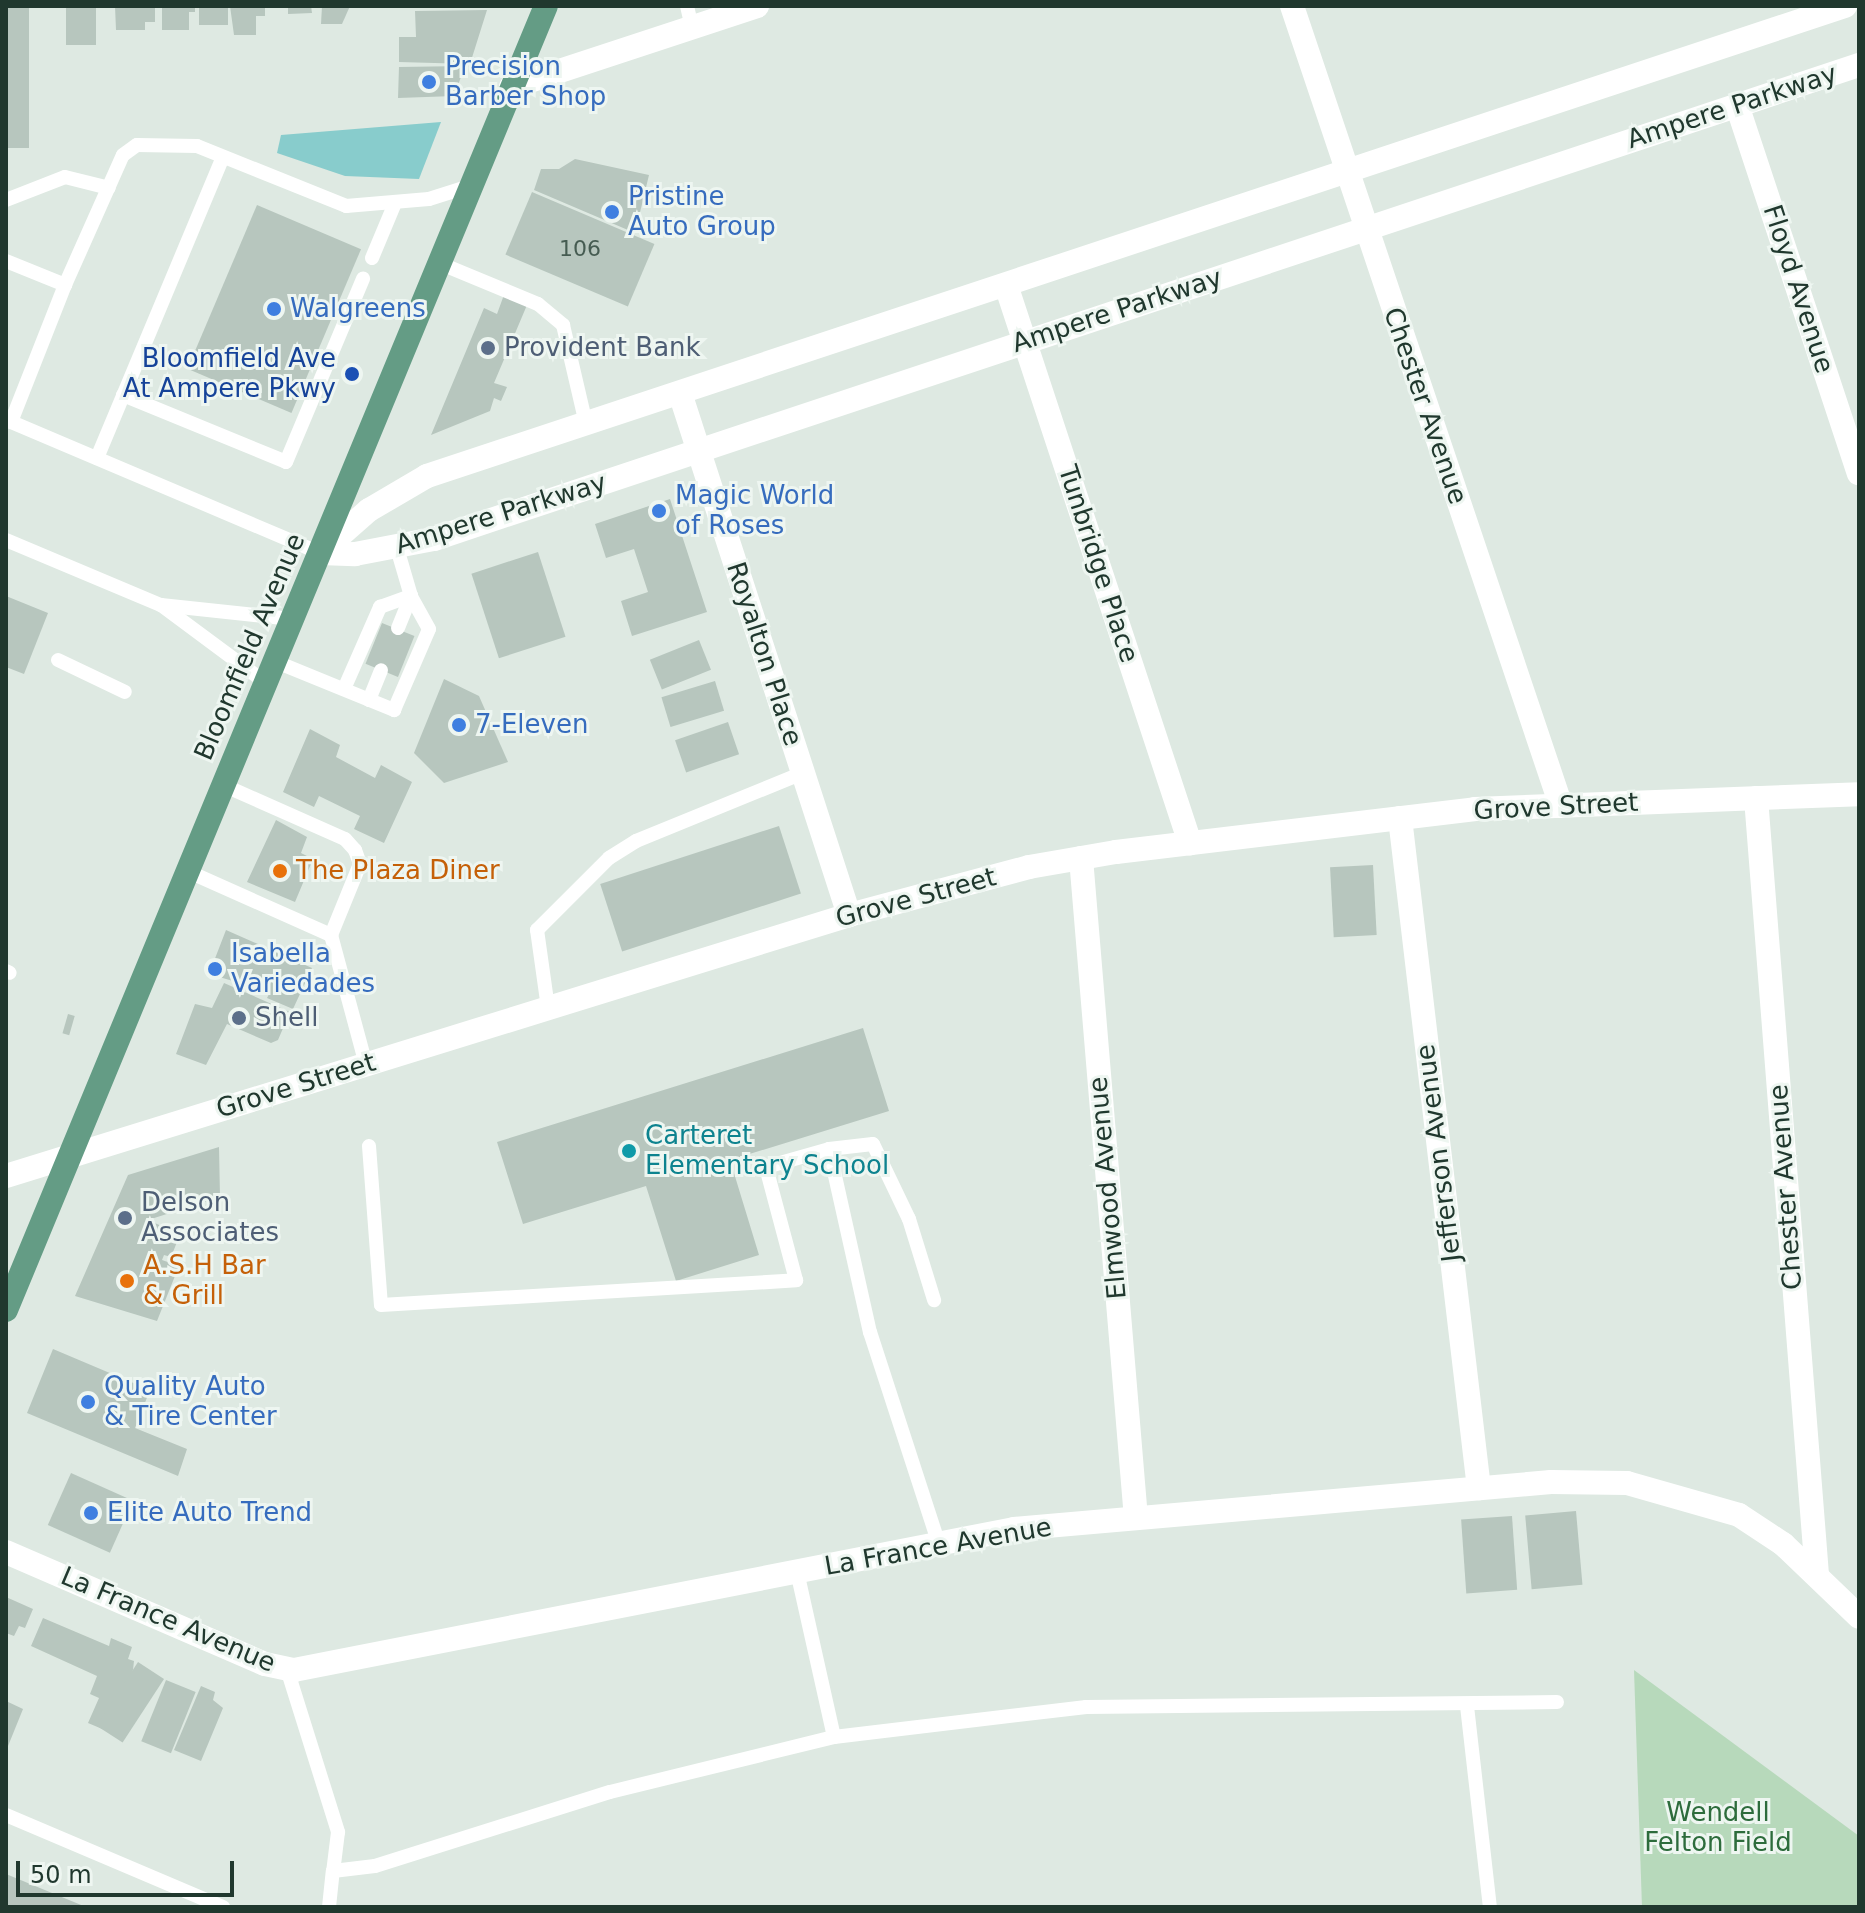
<!DOCTYPE html>
<html>
<head>
<meta charset="utf-8">
<style>
	body { margin:0 }
	#map { position:relative; width:1865px; height:1913px; overflow:hidden; background:#dee9e2; font-family:"DejaVu Sans",sans-serif }
	div>[style] { position:absolute }
	[style*='--x'] { left:calc(var(--x)*1px); top:calc(var(--y)*1px); width:calc(var(--w)*1px); rotate:calc(var(--a)*1deg) }
	.green>* { inset:0; background:#b7d9bb }
	.water>* { inset:0; background:#8cc }
	.building>* { inset:0; background:#b7c6be; transform-origin:0 0 }
	.service>* { height:14px; margin:-7px; padding:0 7px; transform-origin:7px; border-radius:7px; background:#fff }
	.minor>* { height:24px; margin:-12px; padding:0 12px; transform-origin:12px; border-radius:12px; background:#fff }
	.tertiary>* { height:24px; margin:-12px; padding:0 12px; transform-origin:12px; border-radius:12px; background:#fff }
	.secondary>* { height:24px; margin:-12px; padding:0 12px; transform-origin:12px; border-radius:12px; background:#fff }
	.primary>* { height:24px; margin:-12px; padding:0 12px; transform-origin:12px; border-radius:12px; background:#649c85 }
	.dots>* { width:22px; height:22px; translate:-50% -50%; box-sizing:border-box; border:4px solid #eef6f1; border-radius:50% }
	span { translate:-50% -50%; white-space:nowrap; text-align:center; line-height:1.15; -webkit-text-stroke:6px #eef6f1; paint-order:stroke }
	.number-label { font-size:22px; color:#465c52 }
	.number-label span { -webkit-text-stroke-width:0 }
	.shop-label { font-size:26px; color:#366cbe }
	.left { translate:0 -50%; text-align:left }
	.street-label { font-size:26px; color:#20382e }
	.service-label { font-size:26px; color:#4e5e75 }
	.transit-label { font-size:26px; color:#164399 }
	.right { translate:-100% -50%; text-align:right }
	.food-label { font-size:26px; color:#c56008 }
	.culture-label { font-size:26px; color:#0d838f }
	.park-label { font-size:26px; color:#2d6c3c }
	.frame { position:absolute; inset:0; border:8px solid #20382e; pointer-events:none }
	.scale { position:absolute; left:16px; top:1861px; width:218px; height:36px; box-sizing:border-box; border:4px solid #20382e; border-top:0; padding-left:10px; font-size:24px; line-height:28px; white-space:nowrap; color:#20382e; -webkit-text-stroke:6px #eef6f1; paint-order:stroke }
</style>
</head>
<body>
<div id="map">
	<div class="green">
		<i style="clip-path:polygon(1634px 1670px,1859px 1836px,1859px 1907px,1642px 1907px)"></i>
	</div>
	<div class="water">
		<i style="clip-path:polygon(441px 122px,419px 179px,345px 176px,277px 153px,281px 135px)"></i>
	</div>
	<div class="building">
		<i style="left:6px;top:6px;width:23px;height:142px"></i>
		<i style="left:66px;top:6px;width:30px;height:39px"></i>
		<i style="clip-path:polygon(115px 6px,155px 6px,155px 22px,145px 22px,145px 30px,116px 30px)"></i>
		<i style="clip-path:polygon(162px 6px,195px 6px,195px 12px,189px 12px,189px 30px,162px 30px)"></i>
		<i style="left:199px;top:6px;width:29px;height:19px"></i>
		<i style="clip-path:polygon(230px 6px,265px 6px,265px 16px,256px 16px,256px 35px,234px 35px)"></i>
		<i style="clip-path:polygon(288px 6px,311px 6px,312px 13px,288px 14px)"></i>
		<i style="clip-path:polygon(322px 6px,350px 6px,342px 24px,321px 24px)"></i>
		<i style="clip-path:polygon(487px 10px,470px 64px,399px 62px,399px 37px,416px 37px,415px 11px)"></i>
		<i style="clip-path:polygon(465px 66px,454px 96px,398px 98px,399px 67px)"></i>
		<i style="clip-path:polygon(575px 159px,649px 175px,635px 233px,534px 190px,541px 169px,559px 169px)"></i>
		<i style="left:532px;top:192px;width:133px;height:68px;rotate:23deg"></i>
		<i style="left:257px;top:205px;width:113px;height:178px;rotate:23deg"></i>
		<i style="clip-path:polygon(505px 292px,527px 305px,494px 383px,507px 387px,501px 401px,494px 398px,490px 411px,431px 435px,484px 308px,497px 314px)"></i>
		<i style="clip-path:polygon(670px 499px,707px 612px,632px 636px,621px 601px,648px 592px,634px 549px,606px 558px,595px 524px)"></i>
		<i style="left:538px;top:552px;width:89px;height:70px;rotate:72deg"></i>
		<i style="clip-path:polygon(6px 596px,48px 613px,24px 674px,6px 667px)"></i>
		<i style="left:382px;top:623px;width:35px;height:44px;rotate:22deg"></i>
		<i style="left:699px;top:640px;width:32px;height:53px;rotate:68deg"></i>
		<i style="clip-path:polygon(444px 679px,479px 696px,508px 762px,444px 783px,414px 753px)"></i>
		<i style="left:715px;top:681px;width:31px;height:56px;rotate:73deg"></i>
		<i style="left:728px;top:722px;width:34px;height:56px;rotate:71deg"></i>
		<i style="clip-path:polygon(310px 729px,340px 745px,336px 757px,375px 778px,381px 765px,412px 782px,384px 843px,354px 829px,360px 816px,319px 796px,314px 807px,283px 792px)"></i>
		<i style="clip-path:polygon(276px 820px,307px 837px,301px 853px,313px 859px,295px 902px,247px 882px)"></i>
		<i style="left:779px;top:826px;width:71px;height:188px;rotate:72deg"></i>
		<i style="left:1373px;top:865px;width:70px;height:43px;rotate:87deg"></i>
		<i style="clip-path:polygon(226px 930px,312px 968px,293px 1009px,267px 998px,270px 992px,209px 974px)"></i>
		<i style="clip-path:polygon(224px 983px,290px 1012px,278px 1040px,271px 1043px,227px 1024px,206px 1065px,176px 1054px,195px 1004px,212px 1008px)"></i>
		<i style="left:68px;top:1014px;width:7px;height:20px;rotate:16deg"></i>
		<i style="clip-path:polygon(863px 1028px,889px 1111px,730px 1160px,759px 1255px,676px 1281px,646px 1186px,523px 1224px,497px 1142px)"></i>
		<i style="clip-path:polygon(219px 1147px,220px 1197px,148px 1220px,175px 1232px,170px 1240px,177px 1242px,171px 1257px,164px 1255px,162px 1260px,179px 1266px,157px 1321px,75px 1296px,128px 1175px)"></i>
		<i style="clip-path:polygon(53px 1349px,150px 1390px,135px 1428px,187px 1449px,178px 1476px,27px 1413px)"></i>
		<i style="left:71px;top:1473px;width:68px;height:57px;rotate:24deg"></i>
		<i style="left:1576px;top:1511px;width:74px;height:51px;rotate:85deg"></i>
		<i style="left:1512px;top:1516px;width:74px;height:51px;rotate:86deg"></i>
		<i style="clip-path:polygon(6px 1597px,33px 1609px,25px 1628px,19px 1626px,14px 1636px,6px 1633px)"></i>
		<i style="clip-path:polygon(43px 1618px,109px 1646px,111px 1638px,132px 1647px,128px 1659px,134px 1661px,133px 1670px,107px 1731px,88px 1723px,99px 1698px,90px 1694px,97px 1676px,31px 1646px)"></i>
		<i style="left:138px;top:1662px;width:31px;height:76px;rotate:33deg"></i>
		<i style="left:166px;top:1680px;width:32px;height:66px;rotate:22deg"></i>
		<i style="clip-path:polygon(201px 1686px,215px 1692px,213px 1700px,223px 1708px,201px 1761px,174px 1750px)"></i>
		<i style="clip-path:polygon(6px 1701px,23px 1709px,6px 1751px)"></i>
		<i style="clip-path:polygon(6px 1874px,86px 1907px,6px 1907px)"></i>
	</div>
	<div class="service">
		<i style="--x:687;--y:6;--w:23;--a:77"></i>
		<i style="--x:6;--y:200;--w:63;--a:-21.3"></i>
		<i style="--x:65;--y:177;--w:45;--a:14"></i>
		<i style="--x:372;--y:258;--w:60;--a:-67.3"></i>
		<i style="--x:6;--y:261;--w:64;--a:22.1"></i>
		<i style="--x:439;--y:263;--w:107;--a:22.5"></i>
		<i style="--x:538;--y:304;--w:33;--a:40"></i>
		<i style="--x:563;--y:325;--w:102;--a:76.9"></i>
		<i style="--x:123;--y:395;--w:176;--a:22.3"></i>
		<i style="--x:286;--y:462;--w:199;--a:-67.2"></i>
		<i style="--x:97;--y:458;--w:326;--a:-67.3"></i>
		<i style="--x:6;--y:540;--w:168;--a:22.8"></i>
		<i style="--x:161;--y:605;--w:131;--a:36.6"></i>
		<i style="--x:320;--y:553;--w:336;--a:-157"></i>
		<i style="--x:11;--y:422;--w:147;--a:-68.5"></i>
		<i style="--x:65;--y:285;--w:142;--a:-66"></i>
		<i style="--x:123;--y:155;--w:17;--a:-36"></i>
		<i style="--x:137;--y:145;--w:60;--a:1"></i>
		<i style="--x:197;--y:146;--w:161;--a:21.9"></i>
		<i style="--x:346;--y:206;--w:83;--a:-4.8"></i>
		<i style="--x:429;--y:199;--w:43;--a:-17.6"></i>
		<i style="--x:161;--y:605;--w:132;--a:6.1"></i>
		<i style="--x:398;--y:628;--w:35;--a:-68"></i>
		<i style="--x:58;--y:660;--w:74;--a:25.5"></i>
		<i style="--x:274;--y:661;--w:130;--a:22.2"></i>
		<i style="--x:394;--y:710;--w:88;--a:-66.6"></i>
		<i style="--x:429;--y:629;--w:38;--a:-119"></i>
		<i style="--x:411;--y:596;--w:50;--a:-106.3"></i>
		<i style="--x:344;--y:689;--w:90;--a:-66.3"></i>
		<i style="--x:380;--y:607;--w:33;--a:-20"></i>
		<i style="--x:369;--y:700;--w:32;--a:-68"></i>
		<i style="--x:223;--y:785;--w:133;--a:23.9"></i>
		<i style="--x:345;--y:839;--w:15;--a:48"></i>
		<i style="--x:355;--y:850;--w:15;--a:70"></i>
		<i style="--x:360;--y:864;--w:77;--a:112.2"></i>
		<i style="--x:187;--y:871;--w:158;--a:24"></i>
		<i style="--x:331;--y:935;--w:135;--a:74.9"></i>
		<i style="--x:6;--y:971;--w:4;--a:27"></i>
		<i style="--x:548;--y:1008;--w:79;--a:-98"></i>
		<i style="--x:537;--y:930;--w:102;--a:-45"></i>
		<i style="--x:609;--y:858;--w:32;--a:-32"></i>
		<i style="--x:636;--y:841;--w:180;--a:-22.2"></i>
		<i style="--x:369;--y:1146;--w:159;--a:85.7"></i>
		<i style="--x:381;--y:1305;--w:416;--a:-3.4"></i>
		<i style="--x:796;--y:1280;--w:117;--a:-104.9"></i>
		<i style="--x:766;--y:1167;--w:66;--a:-15.9"></i>
		<i style="--x:829;--y:1149;--w:188;--a:77.4"></i>
		<i style="--x:870;--y:1332;--w:220;--a:72"></i>
		<i style="--x:829;--y:1149;--w:44;--a:-6.5"></i>
		<i style="--x:873;--y:1144;--w:83;--a:64.4"></i>
		<i style="--x:909;--y:1219;--w:85;--a:72.8"></i>
		<i style="--x:287;--y:1669;--w:171;--a:72.6"></i>
		<i style="--x:338;--y:1832;--w:39;--a:97"></i>
		<i style="--x:333;--y:1871;--w:42;--a:-6.8"></i>
		<i style="--x:375;--y:1866;--w:246;--a:-17.5"></i>
		<i style="--x:610;--y:1792;--w:231;--a:-13.8"></i>
		<i style="--x:834;--y:1737;--w:169;--a:-102.6"></i>
		<i style="--x:1467;--y:1706;--w:202;--a:83.5"></i>
		<i style="--x:834;--y:1737;--w:254;--a:-6.8"></i>
		<i style="--x:1086;--y:1707;--w:471;--a:-0.6"></i>
		<i style="--x:6;--y:1815;--w:236;--a:23"></i>
		<i style="--x:329;--y:1907;--w:36;--a:-84"></i>
	</div>
	<div class="minor">
		<i style="--x:1292;--y:6;--w:844;--a:71.41"></i>
		<i style="--x:511;--y:87;--w:259;--a:-18.2"></i>
		<i style="--x:1737;--y:105;--w:388;--a:71.7"></i>
		<i style="--x:1006;--y:285;--w:588;--a:71.75"></i>
		<i style="--x:680;--y:393;--w:549;--a:72.06"></i>
		<i style="--x:1756;--y:798;--w:779;--a:85.51"></i>
		<i style="--x:1400;--y:818;--w:675;--a:83.28"></i>
		<i style="--x:1081;--y:858;--w:662;--a:85.24"></i>
		<i style="--x:6;--y:1552;--w:282;--a:23.4"></i>
		<i style="--x:265;--y:1664;--w:30;--a:12"></i>
		<i style="--x:294;--y:1670;--w:734;--a:-11.08"></i>
		<i style="--x:1014;--y:1529;--w:539;--a:-5"></i>
		<i style="--x:1551;--y:1482;--w:76;--a:0.8"></i>
		<i style="--x:1627;--y:1483;--w:116;--a:15.9"></i>
		<i style="--x:1739;--y:1515;--w:53;--a:33.4"></i>
		<i style="--x:1783;--y:1544;--w:105;--a:43.8"></i>
	</div>
	<div class="tertiary">
		<i style="--x:320;--y:553;--w:65;--a:-41.3"></i>
		<i style="--x:369;--y:510;--w:67;--a:-30.4"></i>
		<i style="--x:427;--y:476;--w:1494;--a:-18.34"></i>
		<i style="--x:320;--y:553;--w:35;--a:2"></i>
		<i style="--x:355;--y:554;--w:80;--a:-10.8"></i>
		<i style="--x:434;--y:539;--w:1502;--a:-18.4"></i>
	</div>
	<div class="secondary">
		<i style="--x:6;--y:1176;--w:882;--a:-17.2"></i>
		<i style="--x:849;--y:915;--w:186;--a:-14.9"></i>
		<i style="--x:1029;--y:867;--w:88;--a:-9.8"></i>
		<i style="--x:1116;--y:852;--w:362;--a:-6.8"></i>
		<i style="--x:1475;--y:809;--w:384;--a:-2.2"></i>
	</div>
	<div class="primary">
		<i style="--x:6;--y:1310;--w:1411;--a:-67.51"></i>
	</div>
	<div class="dots">
		<i style="left:429px;top:82px;background:#3f7fe0"></i>
		<i style="left:612px;top:212px;background:#3f7fe0"></i>
		<i style="left:274px;top:309px;background:#3f7fe0"></i>
		<i style="left:488px;top:348px;background:#5c6f8a"></i>
		<i style="left:352px;top:374px;background:#1a4fb4"></i>
		<i style="left:659px;top:511px;background:#3f7fe0"></i>
		<i style="left:459px;top:725px;background:#3f7fe0"></i>
		<i style="left:280px;top:871px;background:#e8710a"></i>
		<i style="left:215px;top:969px;background:#3f7fe0"></i>
		<i style="left:239px;top:1018px;background:#5c6f8a"></i>
		<i style="left:629px;top:1151px;background:#0f9aa8"></i>
		<i style="left:125px;top:1218px;background:#5c6f8a"></i>
		<i style="left:127px;top:1281px;background:#e8710a"></i>
		<i style="left:88px;top:1402px;background:#3f7fe0"></i>
		<i style="left:91px;top:1513px;background:#3f7fe0"></i>
	</div>
	<div class="number-label">
		<span style="left:580px;top:249px">106</span>
	</div>
	<div class="shop-label">
		<span class="left" style="left:445px;top:82px">Precision<br>Barber Shop</span>
		<span class="left" style="left:628px;top:212px">Pristine<br>Auto Group</span>
		<span class="left" style="left:290px;top:309px">Walgreens</span>
		<span class="left" style="left:675px;top:511px">Magic World<br>of Roses</span>
		<span class="left" style="left:475px;top:725px">7-Eleven</span>
		<span class="left" style="left:231px;top:969px">Isabella<br>Variedades</span>
		<span class="left" style="left:104px;top:1402px">Quality Auto<br>&amp; Tire Center</span>
		<span class="left" style="left:107px;top:1513px">Elite Auto Trend</span>
	</div>
	<div class="street-label">
		<span style="left:1732px;top:107px;rotate:-18deg">Ampere Parkway</span>
		<span style="left:1798px;top:289px;rotate:72deg">Floyd Avenue</span>
		<span style="left:1117px;top:311px;rotate:-18deg">Ampere Parkway</span>
		<span style="left:1425px;top:406px;rotate:71deg">Chester Avenue</span>
		<span style="left:501px;top:514px;rotate:-17deg">Ampere Parkway</span>
		<span style="left:1098px;top:564px;rotate:72deg">Tunbridge Place</span>
		<span style="left:250px;top:647px;rotate:-67deg">Bloomfield Avenue</span>
		<span style="left:764px;top:654px;rotate:72deg">Royalton Place</span>
		<span style="left:1556px;top:807px;rotate:-3deg">Grove Street</span>
		<span style="left:916px;top:898px;rotate:-15deg">Grove Street</span>
		<span style="left:296px;top:1086px;rotate:-17deg">Grove Street</span>
		<span style="left:1439px;top:1153px;rotate:-97deg">Jefferson Avenue</span>
		<span style="left:1786px;top:1187px;rotate:-94deg">Chester Avenue</span>
		<span style="left:1108px;top:1188px;rotate:-95deg">Elmwood Avenue</span>
		<span style="left:938px;top:1547px;rotate:-10deg">La France Avenue</span>
		<span style="left:168px;top:1620px;rotate:23deg">La France Avenue</span>
	</div>
	<div class="service-label">
		<span class="left" style="left:504px;top:348px">Provident Bank</span>
		<span class="left" style="left:255px;top:1018px">Shell</span>
		<span class="left" style="left:141px;top:1218px">Delson<br>Associates</span>
	</div>
	<div class="transit-label">
		<span class="right" style="left:336px;top:374px">Bloomfield Ave<br>At Ampere Pkwy</span>
	</div>
	<div class="food-label">
		<span class="left" style="left:296px;top:871px">The Plaza Diner</span>
		<span class="left" style="left:143px;top:1281px">A.S.H Bar<br>&amp; Grill</span>
	</div>
	<div class="culture-label">
		<span class="left" style="left:645px;top:1151px">Carteret<br>Elementary School</span>
	</div>
	<div class="park-label">
		<span style="left:1718px;top:1828px">Wendell<br>Felton Field</span>
	</div>
	<div class="frame"></div>
	<div class="scale">50 m</div>
</div>
</body>
</html>
